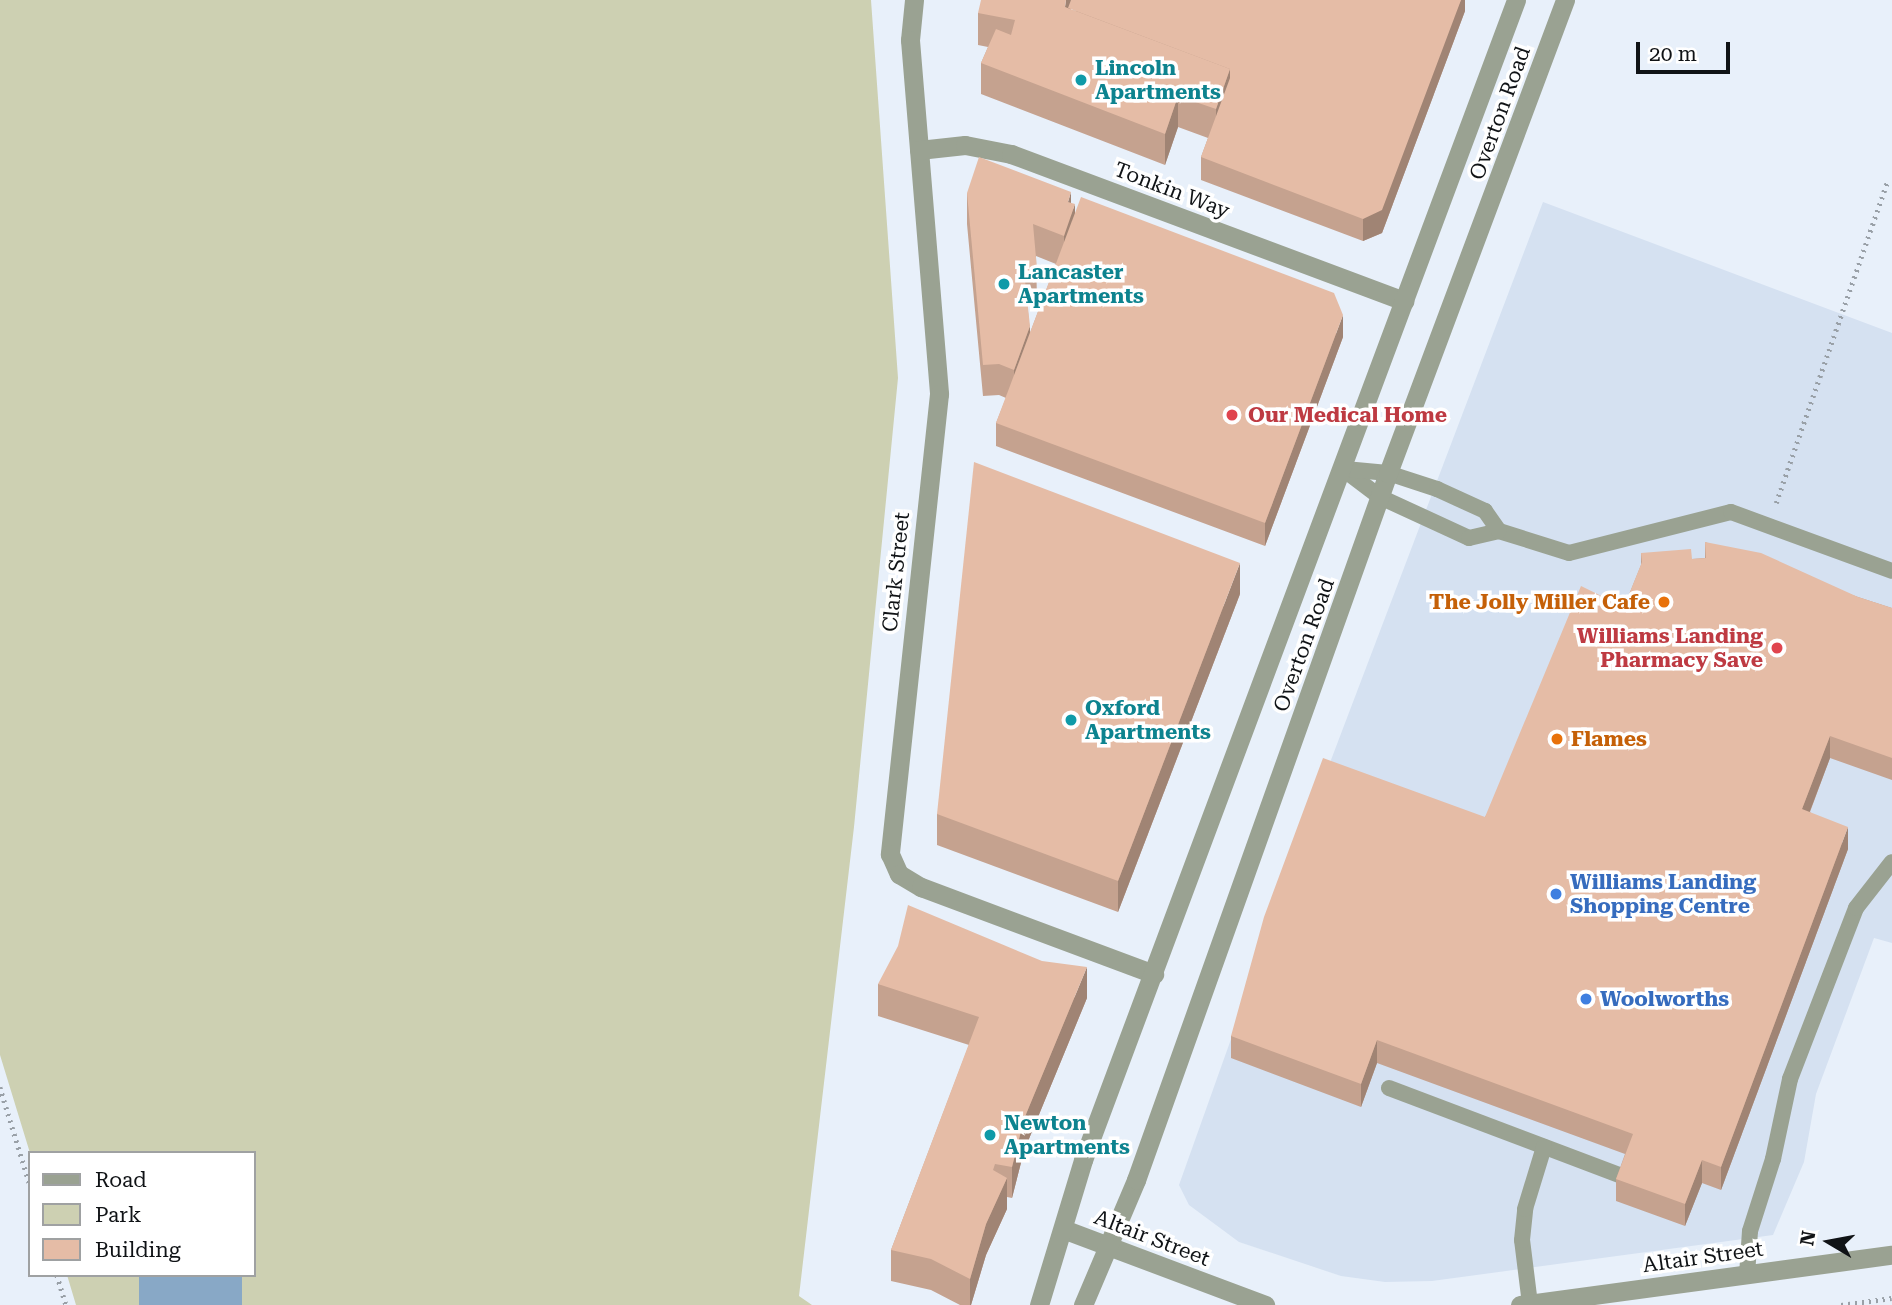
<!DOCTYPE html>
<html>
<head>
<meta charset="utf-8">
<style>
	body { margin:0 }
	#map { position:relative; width:1892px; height:1305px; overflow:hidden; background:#e8f0fa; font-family:"Roboto Serif",serif }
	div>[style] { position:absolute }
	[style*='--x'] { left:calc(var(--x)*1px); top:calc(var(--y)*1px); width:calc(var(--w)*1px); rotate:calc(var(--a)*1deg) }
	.built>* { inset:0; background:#d5e1f1 }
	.green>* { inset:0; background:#cdd0b2 }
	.water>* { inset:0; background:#88a8c6; transform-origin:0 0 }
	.path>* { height:4.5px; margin-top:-2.25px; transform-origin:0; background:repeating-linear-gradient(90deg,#99a0a7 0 2px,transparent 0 7px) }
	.service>* { height:16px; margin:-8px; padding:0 8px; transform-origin:8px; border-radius:8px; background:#9aa292 }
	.minor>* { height:19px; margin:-9.5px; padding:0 9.5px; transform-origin:9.5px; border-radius:9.5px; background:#9aa292 }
	.tertiary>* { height:19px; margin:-9.5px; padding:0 9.5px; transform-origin:9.5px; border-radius:9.5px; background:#9aa292 }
	.wall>* { inset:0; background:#c5a28f }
	.shaded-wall>* { inset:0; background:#a08474 }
	.building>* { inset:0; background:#e5bca6 }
	.dots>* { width:19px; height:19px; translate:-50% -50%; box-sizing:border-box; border:4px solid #fff; border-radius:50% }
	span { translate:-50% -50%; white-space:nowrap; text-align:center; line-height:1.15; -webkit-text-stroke:7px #fff; paint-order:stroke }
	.culture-label { font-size:21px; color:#0d838f; font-weight:700 }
	.left { translate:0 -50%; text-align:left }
	.street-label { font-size:21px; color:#101316 }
	.health-label { font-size:21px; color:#be3a42; font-weight:700 }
	.right { translate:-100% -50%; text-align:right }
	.food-label { font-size:21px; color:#c56008; font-weight:700 }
	.shop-label { font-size:21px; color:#366cbe; font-weight:700 }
	.legend { position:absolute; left:28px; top:1151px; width:228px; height:126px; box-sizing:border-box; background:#fff; border:2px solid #9fa1a2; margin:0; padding:9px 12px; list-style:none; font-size:21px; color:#101316 }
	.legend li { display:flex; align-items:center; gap:14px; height:35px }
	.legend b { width:35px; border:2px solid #9fa1a2 }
	.north { position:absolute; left:1794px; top:1207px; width:70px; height:70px; -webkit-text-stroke:5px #fff; paint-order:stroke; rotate:280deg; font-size:19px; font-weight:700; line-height:28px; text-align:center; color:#101316 }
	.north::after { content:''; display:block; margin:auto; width:24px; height:32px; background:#101316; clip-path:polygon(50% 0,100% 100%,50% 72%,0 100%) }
	.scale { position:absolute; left:1636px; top:42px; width:94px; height:32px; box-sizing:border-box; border:4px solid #101316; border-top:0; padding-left:9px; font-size:21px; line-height:24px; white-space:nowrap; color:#101316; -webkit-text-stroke:5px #fff; paint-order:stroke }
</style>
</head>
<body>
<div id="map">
	<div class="built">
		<i style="clip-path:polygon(1543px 202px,1892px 333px,1892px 943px,1874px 938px,1816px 1094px,1804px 1162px,1773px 1235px,1432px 1281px,1385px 1282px,1341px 1276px,1239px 1242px,1189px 1205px,1179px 1185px,1323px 781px)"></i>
	</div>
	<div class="green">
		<i style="clip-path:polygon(0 0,871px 0,898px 378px,854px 827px,799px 1296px,812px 1305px,76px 1305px,67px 1275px,254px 1275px,254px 1153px,30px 1153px,0 1055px)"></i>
	</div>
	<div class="water">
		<i style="left:139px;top:1275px;width:103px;height:31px"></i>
	</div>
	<div class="path">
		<i style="--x:1776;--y:503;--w:342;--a:-70.9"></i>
		<i style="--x:0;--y:1087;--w:102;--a:73"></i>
		<i style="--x:57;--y:1275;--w:31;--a:73"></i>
		<i style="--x:1841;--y:1305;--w:51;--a:-7.8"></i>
	</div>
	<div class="service">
		<i style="--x:1343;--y:469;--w:46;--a:37.1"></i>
		<i style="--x:1380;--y:497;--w:98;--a:24.7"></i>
		<i style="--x:1469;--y:538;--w:31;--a:-13"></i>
		<i style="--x:1499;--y:531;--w:73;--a:17.4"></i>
		<i style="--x:1569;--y:553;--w:167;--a:-14.2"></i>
		<i style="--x:1731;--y:512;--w:171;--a:20.1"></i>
		<i style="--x:1345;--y:469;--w:43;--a:5.3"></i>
		<i style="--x:1388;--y:473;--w:52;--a:18.1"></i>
		<i style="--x:1437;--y:489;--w:53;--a:24.6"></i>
		<i style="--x:1485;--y:511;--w:24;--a:55"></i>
		<i style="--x:1389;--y:1088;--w:251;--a:20.7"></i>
		<i style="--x:1747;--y:1275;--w:44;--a:-86.1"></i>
		<i style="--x:1750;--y:1231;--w:76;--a:-72.3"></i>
		<i style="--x:1773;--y:1159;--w:82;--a:-78"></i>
		<i style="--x:1790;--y:1079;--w:183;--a:-68.9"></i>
		<i style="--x:1856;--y:908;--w:58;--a:-52"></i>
		<i style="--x:1530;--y:1304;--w:64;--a:-97.1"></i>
		<i style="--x:1522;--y:1240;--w:31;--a:-84"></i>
		<i style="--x:1525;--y:1209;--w:65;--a:-73"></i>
	</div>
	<div class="minor">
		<i style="--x:914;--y:0;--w:40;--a:95.7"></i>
		<i style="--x:910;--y:40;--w:355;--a:85.3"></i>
		<i style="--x:939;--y:394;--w:463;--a:96.1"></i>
		<i style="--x:890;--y:854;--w:22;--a:66"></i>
		<i style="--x:899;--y:874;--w:26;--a:31"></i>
		<i style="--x:921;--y:887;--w:249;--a:20.5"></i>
		<i style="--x:919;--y:150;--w:46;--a:-6.2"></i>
		<i style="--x:965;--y:145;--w:47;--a:11.1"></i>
		<i style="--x:1011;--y:154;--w:420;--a:20.5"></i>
		<i style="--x:1063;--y:1229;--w:216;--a:20.6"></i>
		<i style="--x:1520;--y:1305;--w:375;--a:-7.7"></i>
	</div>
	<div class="tertiary">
		<i style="--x:1039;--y:1305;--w:152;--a:-73.1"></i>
		<i style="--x:1083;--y:1160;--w:1238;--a:-69.53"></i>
		<i style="--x:1083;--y:1305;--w:136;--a:-67"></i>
		<i style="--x:1136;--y:1180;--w:751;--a:-70.38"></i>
		<i style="--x:1388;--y:473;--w:505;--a:-69.48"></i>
	</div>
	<div class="wall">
		<i style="clip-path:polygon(1465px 0,1465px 11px,1382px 233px,1363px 241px,1201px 180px,1201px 157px,1208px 138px,1178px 127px,1165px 165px,981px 94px,981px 63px,988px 47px,978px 45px,978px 13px)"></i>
		<i style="clip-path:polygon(evenodd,967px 193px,1071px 203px,1075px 213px,1343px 337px,1265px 546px,996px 446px,996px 423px,1006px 398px,999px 395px,983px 396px,967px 224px,967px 193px,1036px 256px,1056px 264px,1030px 333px,1027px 301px,1037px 300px,1036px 256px)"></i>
		<i style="clip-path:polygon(1705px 542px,1858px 597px,1892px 608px,1892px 780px,1830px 758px,1810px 812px,1848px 849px,1721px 1190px,1702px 1183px,1685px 1226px,1616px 1201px,1616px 1179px,1625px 1154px,1377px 1063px,1361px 1107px,1231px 1058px,1231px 1036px,1485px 817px,1624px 607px,1641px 565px,1641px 553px,1692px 559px,1705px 558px)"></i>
		<i style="clip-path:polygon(1240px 594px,1118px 912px,937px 845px,937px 814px)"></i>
		<i style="clip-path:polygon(878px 984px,1087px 998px,1024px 1151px,1012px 1198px,1007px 1197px,1007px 1209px,986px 1255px,971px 1305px,960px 1305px,931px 1290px,891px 1281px,891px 1250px,969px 1045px,878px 1016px)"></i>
	</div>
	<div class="shaded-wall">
		<i style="clip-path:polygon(1066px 0,1073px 0,1069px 18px,1065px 7px)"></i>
		<i style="clip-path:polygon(1461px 0,1465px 0,1465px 11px,1382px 233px,1363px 241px,1363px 219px)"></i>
		<i style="clip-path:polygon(1230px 69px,1230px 100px,1216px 140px,1216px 109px)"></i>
		<i style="clip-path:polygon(1178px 96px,1178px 127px,1165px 165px,1165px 134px)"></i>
		<i style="clip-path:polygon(1071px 192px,1071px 215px,1075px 204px,1075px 235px,1064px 267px,1064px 236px,1068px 202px)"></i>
		<i style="clip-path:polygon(1343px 315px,1343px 337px,1265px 546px,1265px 523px)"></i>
		<i style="clip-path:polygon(1030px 326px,1030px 357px,1014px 401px,1014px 370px)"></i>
		<i style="clip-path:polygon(1240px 563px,1240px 594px,1118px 912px,1118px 881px)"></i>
		<i style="clip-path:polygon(1830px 736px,1830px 758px,1802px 832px,1802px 809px)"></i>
		<i style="clip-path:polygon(1848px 827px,1848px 849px,1721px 1190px,1721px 1167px)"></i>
		<i style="clip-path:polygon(1087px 967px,1087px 998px,1024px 1151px,1012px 1198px,1012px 1167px,1024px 1119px)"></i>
		<i style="clip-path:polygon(1377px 1040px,1377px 1063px,1361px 1107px,1361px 1084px)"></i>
		<i style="clip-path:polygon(1702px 1160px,1702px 1183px,1685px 1226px,1685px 1204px)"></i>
		<i style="clip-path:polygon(1007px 1178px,1007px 1209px,986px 1255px,971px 1305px,970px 1305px,970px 1279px,986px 1224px)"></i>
	</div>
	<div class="building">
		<i style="clip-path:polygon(981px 0,1066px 0,1065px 7px,1230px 69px,1216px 109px,1178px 96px,1165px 134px,981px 63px,996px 29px,1011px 35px,1015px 20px,978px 13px)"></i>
		<i style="clip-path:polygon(1071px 0,1461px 0,1382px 210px,1363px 219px,1201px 157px,1230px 78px,1230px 69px,1068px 8px)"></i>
		<i style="clip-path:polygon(979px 157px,1071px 192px,1068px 202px,1075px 204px,1064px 236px,1033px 224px,1037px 269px,1024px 271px,1030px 326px,1014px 370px,999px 364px,983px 365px,967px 193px)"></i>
		<i style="clip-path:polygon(1081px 197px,1334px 293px,1343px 315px,1265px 523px,996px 423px)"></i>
		<i style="clip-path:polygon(974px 462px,1240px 563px,1118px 881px,937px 814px)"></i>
		<i style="clip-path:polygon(1705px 542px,1761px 553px,1858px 597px,1892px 608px,1892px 758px,1830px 736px,1802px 809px,1848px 827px,1721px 1167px,1702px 1160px,1685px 1204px,1616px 1179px,1633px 1134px,1377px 1040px,1361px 1084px,1231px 1036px,1264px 917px,1323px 758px,1485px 817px,1581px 586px,1624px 607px,1642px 562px,1641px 553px,1691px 549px,1692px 559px,1706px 558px)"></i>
		<i style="clip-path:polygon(908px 905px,1042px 961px,1087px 967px,1024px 1119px,1012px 1167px,995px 1164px,993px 1170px,1007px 1178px,986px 1224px,970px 1279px,931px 1259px,891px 1250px,979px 1017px,878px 984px,898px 946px)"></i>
	</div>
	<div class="dots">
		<i style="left:1081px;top:80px;background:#0f9aa8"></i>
		<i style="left:1004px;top:284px;background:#0f9aa8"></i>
		<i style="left:1232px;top:415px;background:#e0444e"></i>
		<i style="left:1664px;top:602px;background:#e8710a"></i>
		<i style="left:1777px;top:648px;background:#e0444e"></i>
		<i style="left:1071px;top:720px;background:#0f9aa8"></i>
		<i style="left:1557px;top:739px;background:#e8710a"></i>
		<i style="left:1556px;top:894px;background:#3f7fe0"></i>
		<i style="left:1586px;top:999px;background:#3f7fe0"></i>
		<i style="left:990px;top:1135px;background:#0f9aa8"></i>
	</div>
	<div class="culture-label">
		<span class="left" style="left:1095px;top:80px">Lincoln<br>Apartments</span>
		<span class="left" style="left:1018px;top:284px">Lancaster<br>Apartments</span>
		<span class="left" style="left:1085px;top:720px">Oxford<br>Apartments</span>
		<span class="left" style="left:1004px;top:1135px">Newton<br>Apartments</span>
	</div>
	<div class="street-label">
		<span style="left:1500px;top:113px;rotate:-70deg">Overton Road</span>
		<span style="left:1172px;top:190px;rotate:21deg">Tonkin Way</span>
		<span style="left:896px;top:572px;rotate:-84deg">Clark Street</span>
		<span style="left:1304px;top:645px;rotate:-70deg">Overton Road</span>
		<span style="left:1152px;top:1238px;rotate:21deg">Altair Street</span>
		<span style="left:1703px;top:1257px;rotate:-8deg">Altair Street</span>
	</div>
	<div class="health-label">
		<span class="left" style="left:1248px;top:415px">Our Medical Home</span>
		<span class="right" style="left:1763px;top:648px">Williams Landing<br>Pharmacy Save</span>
	</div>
	<div class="food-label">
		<span class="right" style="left:1650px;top:602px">The Jolly Miller Cafe</span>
		<span class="left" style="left:1571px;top:739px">Flames</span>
	</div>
	<div class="shop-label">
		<span class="left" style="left:1570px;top:894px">Williams Landing<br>Shopping Centre</span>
		<span class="left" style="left:1600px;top:999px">Woolworths</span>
	</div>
	<ul class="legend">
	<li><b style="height:9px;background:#9aa292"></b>Road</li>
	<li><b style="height:19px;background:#cdd0b2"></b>Park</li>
	<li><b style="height:19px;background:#e5bca6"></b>Building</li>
	</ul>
	<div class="north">N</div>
	<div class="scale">20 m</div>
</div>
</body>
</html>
